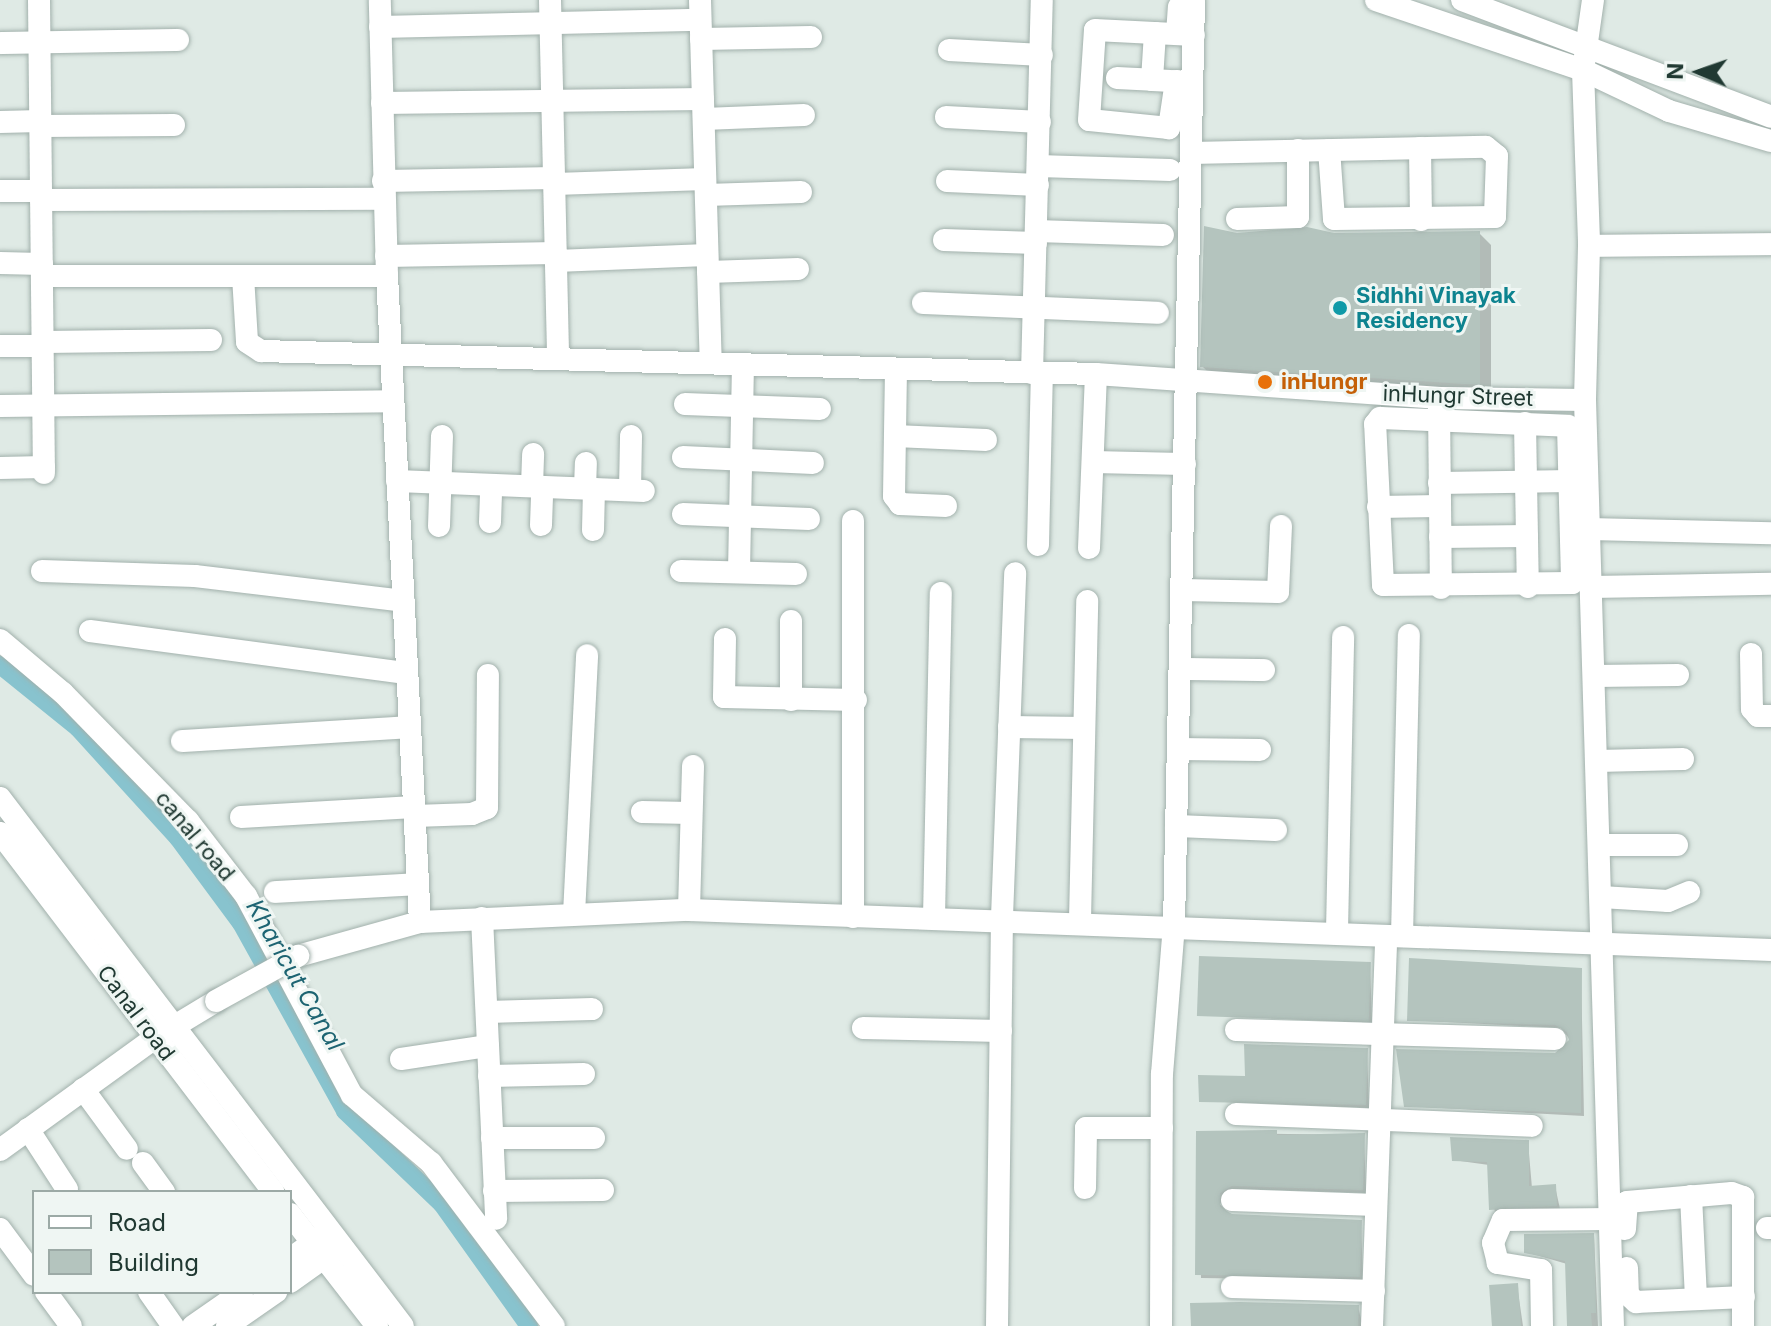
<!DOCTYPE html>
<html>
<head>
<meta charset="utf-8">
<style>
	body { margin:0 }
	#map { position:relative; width:1771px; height:1326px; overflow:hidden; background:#dfeae5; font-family:Inter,sans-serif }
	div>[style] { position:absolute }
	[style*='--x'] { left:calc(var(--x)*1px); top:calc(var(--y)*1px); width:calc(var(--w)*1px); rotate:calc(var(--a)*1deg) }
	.shadow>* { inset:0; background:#0003 }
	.canal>* { height:18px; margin:-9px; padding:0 9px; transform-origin:9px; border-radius:9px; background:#88c3ce }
	.building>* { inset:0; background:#b4c4be; transform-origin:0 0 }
	.roads { filter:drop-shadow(0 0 2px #a2b1ac) drop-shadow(0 0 2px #a2b1ac) }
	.minor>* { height:22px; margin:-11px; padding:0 11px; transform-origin:11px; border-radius:11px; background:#fff }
	.bridges { filter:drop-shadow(0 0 2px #a2b1ac) drop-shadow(0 0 2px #a2b1ac) }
	.minor-bridge>* { height:22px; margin:-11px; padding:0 11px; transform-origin:11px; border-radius:11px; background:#fff }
	.dots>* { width:22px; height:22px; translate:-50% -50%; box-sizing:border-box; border:4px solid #eff6f3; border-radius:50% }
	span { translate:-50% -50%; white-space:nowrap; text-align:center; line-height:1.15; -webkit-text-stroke:6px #eff6f3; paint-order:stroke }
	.culture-label { font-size:22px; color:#0d838f; font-weight:700 }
	.left { translate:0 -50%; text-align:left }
	.food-label { font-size:22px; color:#c56008; font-weight:700 }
	.street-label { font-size:22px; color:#203932 }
	.water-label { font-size:24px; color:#1d6472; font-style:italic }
	.legend { position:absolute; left:32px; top:1190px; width:260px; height:104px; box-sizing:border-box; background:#eff6f3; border:2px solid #9caaa6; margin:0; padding:10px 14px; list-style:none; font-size:24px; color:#203932 }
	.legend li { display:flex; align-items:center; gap:16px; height:40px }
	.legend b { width:40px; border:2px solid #9caaa6 }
	.north { position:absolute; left:1659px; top:32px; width:80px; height:80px; -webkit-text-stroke:6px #eff6f3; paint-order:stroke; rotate:272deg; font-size:22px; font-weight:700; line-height:32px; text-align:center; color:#203932 }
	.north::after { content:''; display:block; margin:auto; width:28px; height:36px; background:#203932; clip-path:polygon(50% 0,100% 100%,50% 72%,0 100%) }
</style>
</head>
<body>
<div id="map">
	<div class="shadow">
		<i style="clip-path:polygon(1479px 233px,1491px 245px,1491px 395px,1214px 378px,1202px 366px,1237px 235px)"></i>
		<i style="clip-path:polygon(1370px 964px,1372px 1023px,1203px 1015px)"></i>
		<i style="clip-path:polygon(1581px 970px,1584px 1116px,1406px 1106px,1398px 1051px,1555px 1055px,1571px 1041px,1561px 1028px,1409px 1020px)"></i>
		<i style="clip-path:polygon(1367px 1050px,1369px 1108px,1201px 1101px,1247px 1078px)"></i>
		<i style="clip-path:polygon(1198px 1133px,1364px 1135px,1366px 1193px,1237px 1189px,1220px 1204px,1231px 1216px,1361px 1222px,1363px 1280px,1201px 1278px)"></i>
		<i style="clip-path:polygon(1528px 1142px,1532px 1188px,1555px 1186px,1560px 1209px,1495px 1213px,1489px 1165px,1453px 1160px)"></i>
		<i style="clip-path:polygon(1594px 1235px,1598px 1326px,1567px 1326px,1567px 1264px,1526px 1252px)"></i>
		<i style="clip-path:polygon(1517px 1285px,1523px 1326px,1493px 1326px)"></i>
		<i style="clip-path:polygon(1358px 1307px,1363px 1326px,1191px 1326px)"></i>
	</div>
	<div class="canal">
		<i style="--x:0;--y:665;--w:100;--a:38.9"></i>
		<i style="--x:78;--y:728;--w:149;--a:47.7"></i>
		<i style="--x:178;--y:838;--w:106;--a:53.5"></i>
		<i style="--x:241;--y:923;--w:215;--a:61"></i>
		<i style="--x:345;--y:1111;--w:134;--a:43.8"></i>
		<i style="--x:442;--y:1204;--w:150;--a:54.5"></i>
	</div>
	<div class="building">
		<i style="clip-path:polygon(1204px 226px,1237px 233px,1307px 227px,1334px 233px,1480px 231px,1480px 385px,1200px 367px)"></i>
		<i style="left:1199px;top:956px;width:172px;height:60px;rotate:2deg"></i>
		<i style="clip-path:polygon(1409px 958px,1582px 968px,1581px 1113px,1404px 1107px,1396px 1049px,1555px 1053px,1569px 1040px,1567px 1032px,1555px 1025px,1407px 1021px)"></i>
		<i style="clip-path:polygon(1244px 1044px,1368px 1048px,1366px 1105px,1199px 1102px,1198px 1075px,1245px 1076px)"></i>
		<i style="clip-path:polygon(1277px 1130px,1277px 1135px,1365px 1133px,1363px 1190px,1232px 1186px,1220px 1193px,1220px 1207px,1232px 1214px,1362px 1220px,1360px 1277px,1195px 1275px,1196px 1131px)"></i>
		<i style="clip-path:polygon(1450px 1137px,1529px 1140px,1529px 1186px,1556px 1184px,1557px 1206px,1489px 1210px,1487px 1162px,1452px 1161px)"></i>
		<i style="clip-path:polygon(1594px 1233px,1596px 1313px,1591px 1313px,1592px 1326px,1567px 1326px,1565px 1261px,1524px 1253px,1524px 1234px)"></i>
		<i style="left:1518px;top:1283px;width:43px;height:29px;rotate:86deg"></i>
		<i style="clip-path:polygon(1240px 1302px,1359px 1305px,1358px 1326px,1191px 1326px,1190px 1303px)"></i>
	</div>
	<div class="roads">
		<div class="minor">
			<i style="--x:39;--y:0;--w:473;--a:89.4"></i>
			<i style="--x:550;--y:0;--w:358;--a:88.7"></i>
			<i style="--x:700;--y:0;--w:363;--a:88.3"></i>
			<i style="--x:1376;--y:0;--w:219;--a:18.7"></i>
			<i style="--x:1583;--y:70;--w:95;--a:25.5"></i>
			<i style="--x:1669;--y:111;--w:106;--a:16.4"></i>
			<i style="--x:1462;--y:0;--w:330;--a:20.7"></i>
			<i style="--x:1593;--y:0;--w:71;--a:98.1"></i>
			<i style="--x:1583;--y:70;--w:176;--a:88"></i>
			<i style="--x:1589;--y:246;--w:154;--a:91.5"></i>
			<i style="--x:1585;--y:400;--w:926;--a:88.27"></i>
			<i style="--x:380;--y:27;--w:320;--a:-1.3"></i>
			<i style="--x:1155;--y:33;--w:47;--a:93.7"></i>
			<i style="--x:1152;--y:80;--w:36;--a:3"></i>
			<i style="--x:1177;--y:34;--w:27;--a:-86"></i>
			<i style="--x:701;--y:39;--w:110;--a:-1"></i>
			<i style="--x:0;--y:43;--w:178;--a:-1"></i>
			<i style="--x:949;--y:50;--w:93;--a:3.1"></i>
			<i style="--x:1117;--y:78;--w:35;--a:3"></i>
			<i style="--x:1176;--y:81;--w:48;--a:98.5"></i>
			<i style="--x:1169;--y:128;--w:80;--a:-174.3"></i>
			<i style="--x:1089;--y:120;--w:90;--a:-86.2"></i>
			<i style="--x:1095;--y:30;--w:99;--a:2.9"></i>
			<i style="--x:382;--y:103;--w:321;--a:-0.7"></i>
			<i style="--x:946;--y:117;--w:94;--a:3"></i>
			<i style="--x:704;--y:119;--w:100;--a:-2.3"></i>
			<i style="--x:0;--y:122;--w:41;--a:-1.4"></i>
			<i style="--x:41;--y:126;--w:133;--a:-0.4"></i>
			<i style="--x:1420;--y:148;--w:72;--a:89.2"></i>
			<i style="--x:1191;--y:153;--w:295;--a:-1.2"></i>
			<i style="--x:1486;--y:147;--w:14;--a:39"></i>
			<i style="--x:1497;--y:156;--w:61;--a:91.9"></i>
			<i style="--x:1495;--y:217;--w:161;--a:179.3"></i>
			<i style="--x:1334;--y:219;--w:69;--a:-94.1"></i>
			<i style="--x:1038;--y:166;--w:132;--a:1.7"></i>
			<i style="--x:383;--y:181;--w:172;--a:-1"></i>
			<i style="--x:947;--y:181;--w:91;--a:2.5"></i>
			<i style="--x:555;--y:184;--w:150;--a:-1.9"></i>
			<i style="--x:0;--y:191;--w:41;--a:0"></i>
			<i style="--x:706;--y:195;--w:95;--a:-1.8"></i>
			<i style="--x:41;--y:200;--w:343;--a:-0.2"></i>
			<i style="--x:1237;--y:219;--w:61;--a:-1.9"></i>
			<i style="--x:1298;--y:217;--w:67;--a:-90"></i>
			<i style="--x:1036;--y:231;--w:127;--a:1.8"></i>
			<i style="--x:944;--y:240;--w:92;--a:1.9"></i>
			<i style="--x:1589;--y:246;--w:182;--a:-0.6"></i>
			<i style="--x:386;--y:256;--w:170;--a:-1"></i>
			<i style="--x:556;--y:261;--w:151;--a:-2.3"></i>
			<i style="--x:0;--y:263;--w:42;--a:1.4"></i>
			<i style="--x:708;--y:272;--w:90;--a:-1.9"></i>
			<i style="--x:43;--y:276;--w:344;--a:0"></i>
			<i style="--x:243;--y:276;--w:66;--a:86.5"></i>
			<i style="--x:247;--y:342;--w:17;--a:33"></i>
			<i style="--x:261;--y:351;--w:835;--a:1.58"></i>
			<i style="--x:1096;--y:374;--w:345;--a:4"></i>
			<i style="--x:1440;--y:398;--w:145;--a:0.8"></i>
			<i style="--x:923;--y:303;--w:235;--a:2.4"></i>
			<i style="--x:44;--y:342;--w:167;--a:-0.7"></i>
			<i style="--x:0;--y:346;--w:44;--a:0"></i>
			<i style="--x:896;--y:369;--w:127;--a:90.9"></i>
			<i style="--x:894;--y:496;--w:10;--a:53"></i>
			<i style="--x:900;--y:504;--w:46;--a:2.5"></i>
			<i style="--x:1032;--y:373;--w:373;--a:-88.5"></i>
			<i style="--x:685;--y:404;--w:135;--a:2.1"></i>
			<i style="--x:0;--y:406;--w:393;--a:-0.7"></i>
			<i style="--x:1439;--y:407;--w:181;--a:89.4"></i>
			<i style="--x:1380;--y:418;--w:188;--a:2.4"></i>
			<i style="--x:1568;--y:426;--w:157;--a:88.5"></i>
			<i style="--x:1572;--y:583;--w:189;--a:179.4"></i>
			<i style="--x:1383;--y:585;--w:161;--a:-92.8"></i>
			<i style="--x:1375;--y:424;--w:8;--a:-50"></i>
			<i style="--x:1525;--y:423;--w:164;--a:89"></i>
			<i style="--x:895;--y:436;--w:91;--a:2.5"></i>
			<i style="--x:683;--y:457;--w:130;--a:2.6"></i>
			<i style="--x:1093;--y:462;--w:92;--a:1.2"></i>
			<i style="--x:0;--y:468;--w:44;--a:-1.3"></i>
			<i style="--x:397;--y:481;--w:247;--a:2.3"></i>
			<i style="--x:1439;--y:483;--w:133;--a:-0.9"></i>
			<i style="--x:532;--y:486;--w:32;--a:-88"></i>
			<i style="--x:585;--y:488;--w:25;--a:-88"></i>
			<i style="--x:630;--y:490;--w:54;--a:-88.9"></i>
			<i style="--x:1378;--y:507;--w:61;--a:-0.9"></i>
			<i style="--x:683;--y:514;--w:126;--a:2.3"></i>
			<i style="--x:490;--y:522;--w:37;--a:-88"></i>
			<i style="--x:541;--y:525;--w:38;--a:-88"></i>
			<i style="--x:439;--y:526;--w:90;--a:-88.1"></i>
			<i style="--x:1589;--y:529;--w:182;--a:1.3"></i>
			<i style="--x:593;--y:530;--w:41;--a:-88.6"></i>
			<i style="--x:1440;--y:537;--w:87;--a:-0.7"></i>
			<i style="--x:1038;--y:545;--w:172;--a:-88.7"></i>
			<i style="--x:1089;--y:548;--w:174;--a:-87.7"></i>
			<i style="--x:42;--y:571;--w:153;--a:1.9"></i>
			<i style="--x:195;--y:576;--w:210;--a:6.8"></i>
			<i style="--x:681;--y:571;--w:115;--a:1.5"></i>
			<i style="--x:739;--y:572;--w:208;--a:-88.9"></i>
			<i style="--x:1591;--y:587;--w:180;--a:-1"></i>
			<i style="--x:1182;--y:590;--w:96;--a:1.2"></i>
			<i style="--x:1278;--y:592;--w:66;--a:-87.4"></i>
			<i style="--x:90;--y:631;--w:319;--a:7.6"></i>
			<i style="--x:725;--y:639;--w:58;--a:91"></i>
			<i style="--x:724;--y:697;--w:132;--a:1.3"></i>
			<i style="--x:0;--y:640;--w:82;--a:40.1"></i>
			<i style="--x:63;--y:693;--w:179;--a:45.7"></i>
			<i style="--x:188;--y:821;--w:95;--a:52.3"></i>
			<i style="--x:246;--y:896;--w:225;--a:62"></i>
			<i style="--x:352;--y:1095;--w:104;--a:40.7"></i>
			<i style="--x:431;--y:1163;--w:204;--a:53"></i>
			<i style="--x:1751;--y:654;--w:55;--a:89"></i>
			<i style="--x:1752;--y:709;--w:9;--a:49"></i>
			<i style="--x:1758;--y:716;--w:13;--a:0"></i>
			<i style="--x:1180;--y:669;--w:84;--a:0.7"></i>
			<i style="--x:1594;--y:676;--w:84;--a:-0.7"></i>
			<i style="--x:791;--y:700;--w:79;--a:-90"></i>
			<i style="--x:1009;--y:727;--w:75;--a:0.8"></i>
			<i style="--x:182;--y:741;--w:227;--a:-3.5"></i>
			<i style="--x:1178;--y:749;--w:82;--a:0.7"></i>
			<i style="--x:1597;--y:761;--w:86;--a:-1.3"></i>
			<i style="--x:0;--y:798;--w:664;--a:52.65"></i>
			<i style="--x:642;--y:812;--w:49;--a:1.2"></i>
			<i style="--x:415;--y:816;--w:57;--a:-2"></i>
			<i style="--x:472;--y:814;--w:16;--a:-22"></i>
			<i style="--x:487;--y:808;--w:133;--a:-89.6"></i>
			<i style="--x:241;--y:817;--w:173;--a:-3.3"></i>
			<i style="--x:1176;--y:826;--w:100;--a:2.3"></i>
			<i style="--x:0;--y:833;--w:451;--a:52.7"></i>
			<i style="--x:1599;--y:845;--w:78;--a:0"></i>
			<i style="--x:275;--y:892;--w:143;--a:-3.2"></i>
			<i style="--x:1601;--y:897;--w:67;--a:3.4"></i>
			<i style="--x:1668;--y:901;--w:23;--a:-23"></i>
			<i style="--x:689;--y:910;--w:144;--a:-88.4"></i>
			<i style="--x:574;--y:914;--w:259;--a:-87.1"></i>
			<i style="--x:853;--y:917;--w:396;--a:-90"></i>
			<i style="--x:934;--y:917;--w:324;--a:-88.8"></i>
			<i style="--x:482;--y:918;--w:301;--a:87.3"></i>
			<i style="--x:1080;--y:920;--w:319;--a:-88.7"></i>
			<i style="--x:420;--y:922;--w:269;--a:-2.6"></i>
			<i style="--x:689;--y:910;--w:1083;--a:2.12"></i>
			<i style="--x:1337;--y:931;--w:294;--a:-88.8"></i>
			<i style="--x:1402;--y:936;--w:301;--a:-88.7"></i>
			<i style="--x:298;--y:956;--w:127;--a:-15.6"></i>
			<i style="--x:420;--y:922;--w:647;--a:-92.92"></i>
			<i style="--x:387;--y:276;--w:276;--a:-91.5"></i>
			<i style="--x:487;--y:1012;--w:105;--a:-1.6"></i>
			<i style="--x:863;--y:1028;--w:138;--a:1.2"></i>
			<i style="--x:1236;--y:1030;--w:319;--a:1.6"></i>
			<i style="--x:401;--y:1059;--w:88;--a:-8.5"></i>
			<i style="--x:489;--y:1076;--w:95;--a:-1.2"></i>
			<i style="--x:83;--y:1089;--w:74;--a:53.7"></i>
			<i style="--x:1236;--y:1114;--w:296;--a:2.3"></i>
			<i style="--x:28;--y:1129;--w:72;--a:57"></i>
			<i style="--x:492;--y:1138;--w:102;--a:0"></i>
			<i style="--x:0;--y:1150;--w:191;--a:-35.9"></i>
			<i style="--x:155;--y:1038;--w:71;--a:-31.2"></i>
			<i style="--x:143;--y:1163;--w:36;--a:54"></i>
			<i style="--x:1085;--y:1188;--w:60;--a:-89"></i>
			<i style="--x:1086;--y:1128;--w:76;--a:0"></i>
			<i style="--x:494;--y:1191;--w:109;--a:-0.5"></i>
			<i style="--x:1691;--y:1196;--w:103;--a:87.2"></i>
			<i style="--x:1232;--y:1200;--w:144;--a:2"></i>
			<i style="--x:290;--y:1214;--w:142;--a:52.2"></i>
			<i style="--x:1767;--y:1228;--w:4;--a:0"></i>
			<i style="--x:0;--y:1229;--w:57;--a:53.5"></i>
			<i style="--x:1625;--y:1229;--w:27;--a:-86"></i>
			<i style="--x:1627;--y:1202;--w:105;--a:-4.9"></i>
			<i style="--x:1732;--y:1193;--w:12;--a:20"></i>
			<i style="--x:1743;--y:1197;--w:129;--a:90"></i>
			<i style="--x:290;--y:1259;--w:39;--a:-36"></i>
			<i style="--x:1627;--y:1268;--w:27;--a:88"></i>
			<i style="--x:1628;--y:1295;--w:11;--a:41"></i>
			<i style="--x:1636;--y:1302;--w:108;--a:-2.7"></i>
			<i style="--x:290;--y:1282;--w:55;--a:-35.4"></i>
			<i style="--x:1232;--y:1287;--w:142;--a:1.6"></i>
			<i style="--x:46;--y:1292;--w:42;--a:53.7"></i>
			<i style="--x:149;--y:1292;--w:42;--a:54.8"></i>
			<i style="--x:193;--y:1326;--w:60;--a:-34.8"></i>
			<i style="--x:227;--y:1326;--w:60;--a:-34.8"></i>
			<i style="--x:997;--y:1326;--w:409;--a:-89.3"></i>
			<i style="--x:1002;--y:917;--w:344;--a:-87.8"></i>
			<i style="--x:1161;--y:1326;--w:252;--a:-89.8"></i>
			<i style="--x:1162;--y:1074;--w:149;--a:-85.4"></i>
			<i style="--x:1174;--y:925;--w:925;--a:-88.76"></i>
			<i style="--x:1372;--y:1326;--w:390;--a:-87.9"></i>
			<i style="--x:1542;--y:1326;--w:56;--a:-91"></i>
			<i style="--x:1541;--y:1270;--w:44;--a:-170.8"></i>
			<i style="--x:1498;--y:1263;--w:21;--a:-104"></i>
			<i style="--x:1493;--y:1243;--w:25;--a:-67"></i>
			<i style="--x:1503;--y:1220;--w:109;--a:-0.5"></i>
		</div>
	</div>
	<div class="bridges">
		<div class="minor-bridge">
			<i style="--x:216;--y:1001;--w:94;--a:-28.8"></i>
		</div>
	</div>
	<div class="dots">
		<i style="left:1340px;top:308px;background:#0f9aa8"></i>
		<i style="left:1265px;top:382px;background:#e8710a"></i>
	</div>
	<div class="culture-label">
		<span class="left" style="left:1356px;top:308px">Sidhhi Vinayak<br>Residency</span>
	</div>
	<div class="food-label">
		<span class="left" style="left:1281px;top:382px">inHungr</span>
	</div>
	<div class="street-label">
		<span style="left:1458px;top:396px;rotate:2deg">inHungr Street</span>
		<span style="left:195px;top:836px;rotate:50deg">canal road</span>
		<span style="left:136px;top:1013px;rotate:53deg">Canal road</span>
	</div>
	<div class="water-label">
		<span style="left:295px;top:975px;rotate:60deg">Kharicut Canal</span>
	</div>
	<ul class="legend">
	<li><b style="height:10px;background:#fff"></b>Road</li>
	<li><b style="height:22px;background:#b4c4be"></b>Building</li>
	</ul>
	<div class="north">N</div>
</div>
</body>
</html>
